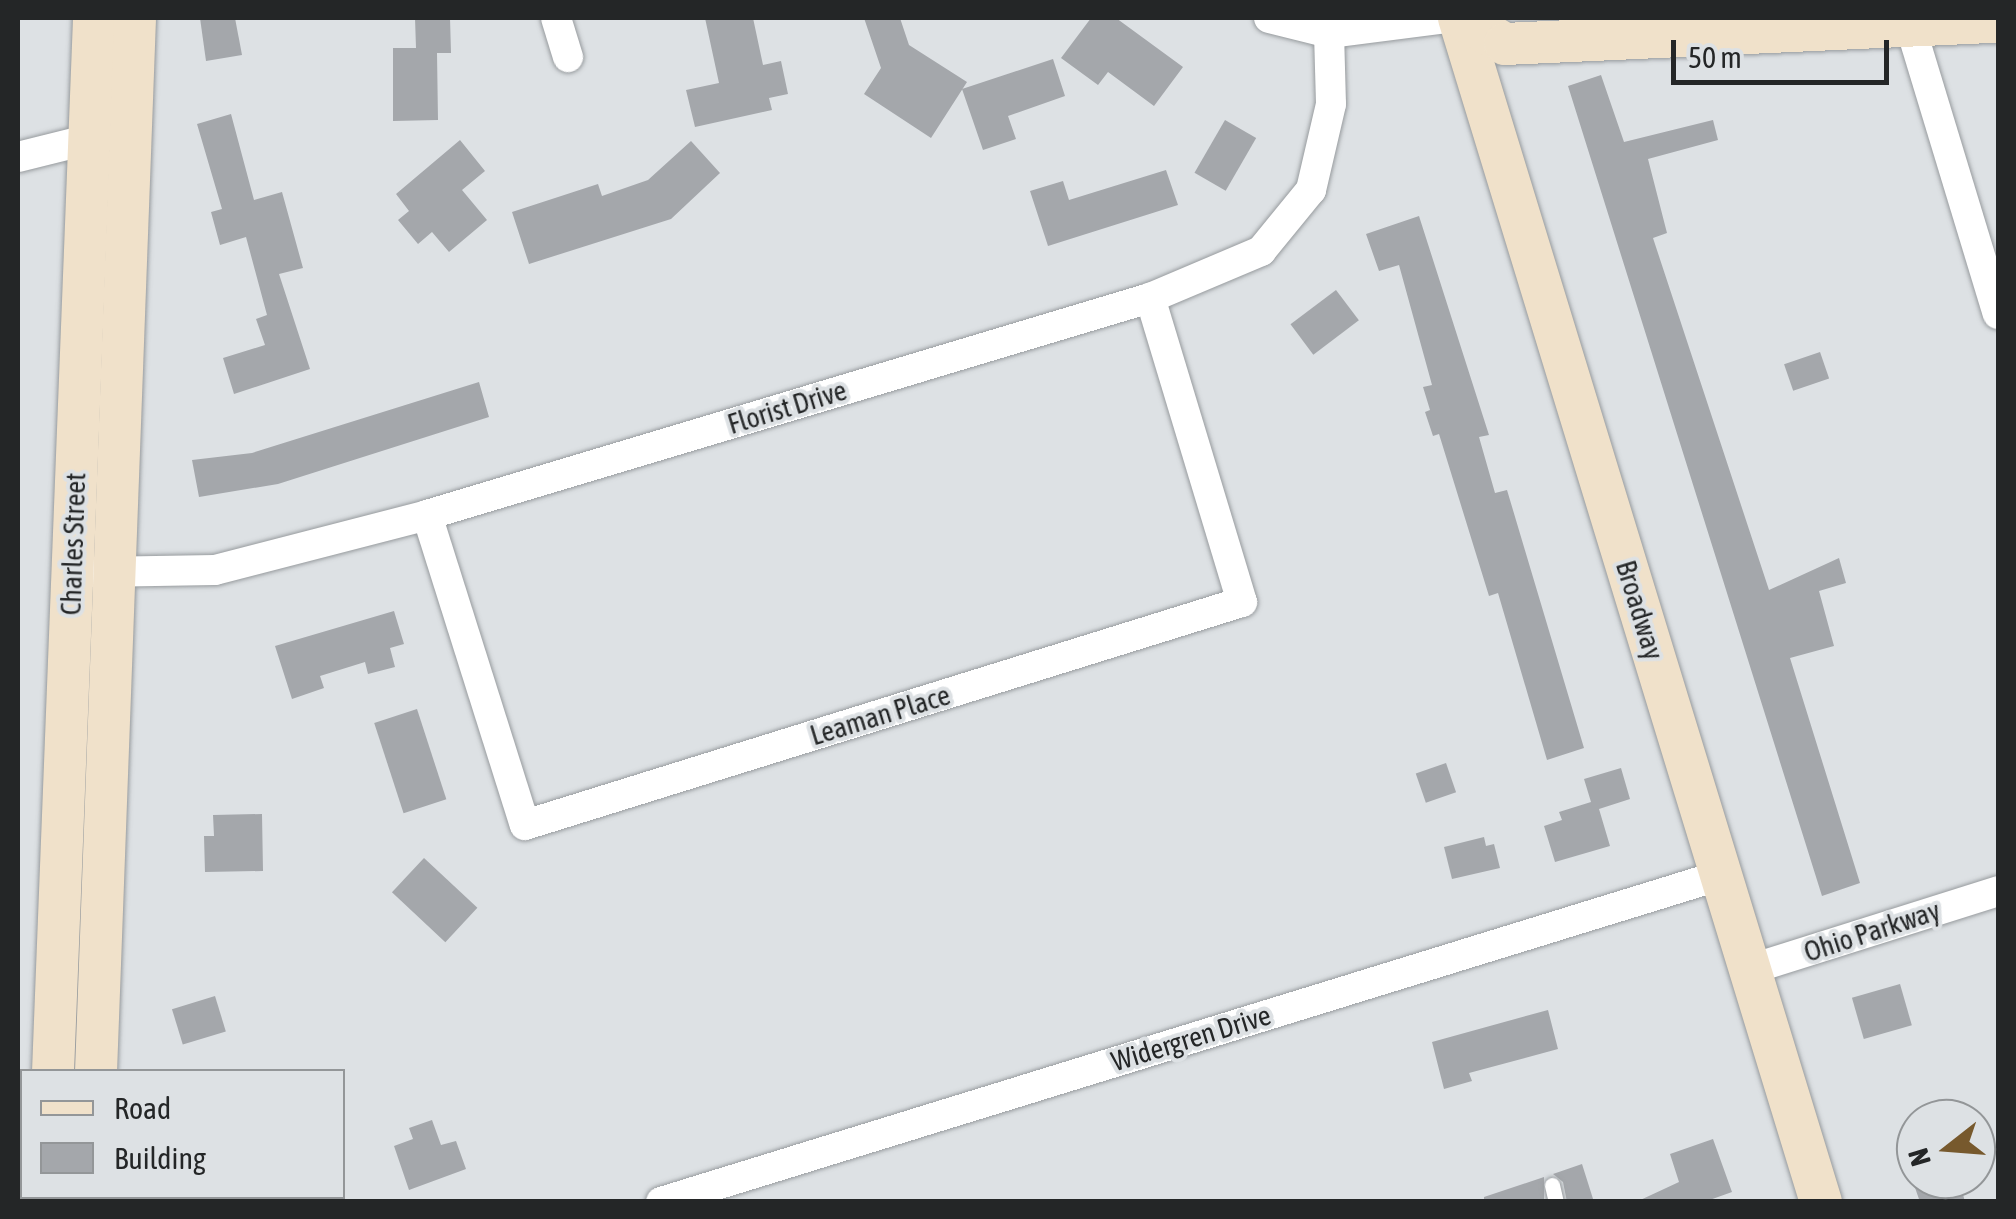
<!DOCTYPE html>
<html>
<head>
<meta charset="utf-8">
<style>
	body { margin:0 }
	#map { position:relative; width:2016px; height:1219px; overflow:hidden; background:#dde1e4; font-family:"Asap Condensed",sans-serif }
	div>[style] { position:absolute }
	[style*='--x'] { left:calc(var(--x)*1px); top:calc(var(--y)*1px); width:calc(var(--w)*1px); rotate:calc(var(--a)*1deg) }
	.building>* { inset:0; background:#a4a7ab; transform-origin:0 0 }
	.roads { filter:drop-shadow(0 0 2px #979b9e) drop-shadow(0 0 2px #979b9e) }
	.lane>* { height:15px; margin:-7.5px; padding:0 7.5px; transform-origin:7.5px; border-radius:7.5px; background:#fff }
	.street>* { height:30px; margin:-15px; padding:0 15px; transform-origin:15px; border-radius:15px; background:#fff }
	.secondary>* { height:42px; margin:-21px; padding:0 21px; transform-origin:21px; border-radius:21px; background:#f0e1ca }
	span { translate:-50% -50%; white-space:nowrap; text-align:center; line-height:1.15; -webkit-text-stroke:8px #dde1e4; paint-order:stroke }
	.street-label { font-size:28px; color:#242627 }
	.frame { position:absolute; inset:0; border:20px solid #242627; pointer-events:none }
	.legend { position:absolute; left:20px; top:1069px; width:325px; height:130px; box-sizing:border-box; background:#dde1e4; border:2px solid #939698; margin:0; padding:12px 18px; list-style:none; font-size:30px; color:#242627 }
	.legend li { display:flex; align-items:center; gap:20px; height:50px }
	.legend b { width:50px; border:2px solid #939698 }
	.north { position:absolute; left:1896px; top:1099px; width:100px; height:100px; box-sizing:border-box; background:#dde1e4; border:2px solid #939698; border-radius:50%; rotate:253deg; font-size:28px; font-weight:700; line-height:40px; text-align:center; color:#242627 }
	.north::after { content:''; display:block; margin:auto; width:35px; height:45px; background:#77592d; clip-path:polygon(50% 0,100% 100%,50% 72%,0 100%) }
	.scale { position:absolute; left:1671px; top:40px; width:218px; height:45px; box-sizing:border-box; border:5px solid #242627; border-top:0; padding-left:12px; font-size:30px; line-height:35px; white-space:nowrap; color:#242627; -webkit-text-stroke:8px #dde1e4; paint-order:stroke }
</style>
</head>
<body>
<div id="map">
	<div class="building">
		<i style="clip-path:polygon(200px 18px,235px 18px,242px 55px,206px 61px)"></i>
		<i style="clip-path:polygon(415px 18px,450px 18px,451px 53px,437px 53px,438px 120px,393px 121px,393px 48px,416px 48px)"></i>
		<i style="clip-path:polygon(705px 18px,753px 18px,763px 65px,781px 61px,788px 94px,769px 98px,772px 110px,695px 127px,686px 90px,719px 83px)"></i>
		<i style="clip-path:polygon(864px 18px,900px 18px,909px 45px,967px 82px,931px 138px,864px 94px,881px 68px)"></i>
		<i style="clip-path:polygon(1091px 18px,1116px 18px,1183px 67px,1154px 106px,1108px 72px,1098px 85px,1061px 58px)"></i>
		<i style="clip-path:polygon(1053px 59px,1065px 96px,1008px 116px,1016px 139px,983px 150px,962px 89px)"></i>
		<i style="clip-path:polygon(1601px 75px,1624px 142px,1713px 120px,1718px 140px,1648px 159px,1667px 233px,1653px 238px,1769px 590px,1839px 558px,1846px 583px,1819px 591px,1834px 646px,1790px 658px,1860px 883px,1822px 896px,1568px 86px)"></i>
		<i style="clip-path:polygon(231px 114px,254px 200px,282px 192px,303px 268px,279px 274px,310px 369px,234px 394px,223px 358px,265px 345px,256px 319px,267px 315px,246px 237px,220px 245px,211px 212px,222px 209px,197px 124px)"></i>
		<i style="left:1225px;top:120px;width:36px;height:61px;rotate:30deg"></i>
		<i style="clip-path:polygon(460px 140px,485px 171px,462px 190px,487px 220px,449px 252px,432px 232px,418px 244px,398px 220px,409px 211px,396px 194px)"></i>
		<i style="clip-path:polygon(691px 141px,720px 173px,671px 219px,529px 264px,512px 212px,598px 184px,602px 196px,648px 180px)"></i>
		<i style="clip-path:polygon(1166px 170px,1178px 205px,1048px 246px,1030px 191px,1063px 181px,1069px 200px)"></i>
		<i style="clip-path:polygon(1419px 216px,1489px 435px,1479px 437px,1495px 493px,1507px 490px,1584px 748px,1547px 760px,1498px 593px,1489px 596px,1439px 434px,1433px 436px,1425px 412px,1430px 410px,1423px 387px,1432px 385px,1399px 265px,1379px 271px,1366px 234px)"></i>
		<i style="left:1336px;top:290px;width:38px;height:57px;rotate:53deg"></i>
		<i style="left:1820px;top:352px;width:28px;height:38px;rotate:71deg"></i>
		<i style="clip-path:polygon(479px 382px,489px 417px,278px 484px,199px 497px,192px 460px,252px 453px)"></i>
		<i style="clip-path:polygon(394px 611px,404px 644px,390px 648px,395px 667px,368px 674px,365px 662px,320px 676px,324px 688px,292px 699px,275px 646px)"></i>
		<i style="left:417px;top:709px;width:95px;height:45px;rotate:72deg"></i>
		<i style="left:1446px;top:763px;width:31px;height:32px;rotate:71deg"></i>
		<i style="clip-path:polygon(1621px 768px,1630px 799px,1599px 809px,1610px 846px,1555px 862px,1544px 826px,1562px 820px,1559px 812px,1591px 802px,1584px 779px)"></i>
		<i style="clip-path:polygon(262px 814px,263px 871px,205px 872px,204px 836px,214px 836px,213px 815px)"></i>
		<i style="clip-path:polygon(1484px 837px,1486px 846px,1494px 844px,1500px 868px,1452px 879px,1444px 847px)"></i>
		<i style="left:424px;top:858px;width:73px;height:47px;rotate:43deg"></i>
		<i style="left:1900px;top:984px;width:43px;height:50px;rotate:74deg"></i>
		<i style="left:215px;top:996px;width:37px;height:45px;rotate:73deg"></i>
		<i style="clip-path:polygon(1548px 1010px,1558px 1049px,1469px 1073px,1472px 1081px,1444px 1089px,1432px 1042px)"></i>
		<i style="clip-path:polygon(432px 1120px,441px 1145px,456px 1141px,466px 1169px,409px 1190px,394px 1146px,413px 1139px,409px 1128px)"></i>
		<i style="clip-path:polygon(1713px 1139px,1732px 1192px,1704px 1202px,1636px 1202px,1679px 1182px,1670px 1154px)"></i>
		<i style="clip-path:polygon(1582px 1164px,1594px 1202px,1567px 1202px,1563px 1182px,1553px 1174px)"></i>
		<i style="clip-path:polygon(1544px 1177px,1544px 1202px,1484px 1202px,1484px 1197px)"></i>
		<i style="clip-path:polygon(1912px 1179px,1959px 1179px,1965px 1202px,1920px 1202px)"></i>
	</div>
	<div class="roads">
		<div class="lane">
			<i style="--x:1552;--y:1185;--w:17;--a:77"></i>
		</div>
		<div class="street">
			<i style="--x:556;--y:18;--w:41;--a:72.9"></i>
			<i style="--x:1269;--y:18;--w:62;--a:14"></i>
			<i style="--x:1329;--y:33;--w:118;--a:-7.3"></i>
			<i style="--x:1910;--y:25;--w:302;--a:73.1"></i>
			<i style="--x:18;--y:157;--w:91;--a:-14"></i>
			<i style="--x:427;--y:515;--w:325;--a:72.5"></i>
			<i style="--x:525;--y:825;--w:751;--a:-17.28"></i>
			<i style="--x:1242;--y:602;--w:318;--a:-106.8"></i>
			<i style="--x:96;--y:572;--w:119;--a:-1"></i>
			<i style="--x:215;--y:570;--w:219;--a:-14.5"></i>
			<i style="--x:427;--y:515;--w:755;--a:-16.71"></i>
			<i style="--x:1150;--y:298;--w:121;--a:-22.9"></i>
			<i style="--x:1261;--y:251;--w:79;--a:-50.7"></i>
			<i style="--x:1311;--y:190;--w:88;--a:-76.9"></i>
			<i style="--x:1331;--y:104;--w:71;--a:-91.6"></i>
			<i style="--x:1745;--y:971;--w:265;--a:-17.5"></i>
			<i style="--x:18;--y:1182;--w:4;--a:-27"></i>
			<i style="--x:661;--y:1202;--w:1109;--a:-17.14"></i>
		</div>
		<div class="secondary">
			<i style="--x:1459;--y:18;--w:1238;--a:73"></i>
			<i style="--x:1461;--y:18;--w:51;--a:30.6"></i>
			<i style="--x:1505;--y:44;--w:493;--a:-2.6"></i>
			<i style="--x:53;--y:1072;--w:1055;--a:-87.77"></i>
			<i style="--x:96;--y:1072;--w:1055;--a:-87.88"></i>
			<i style="--x:47;--y:1202;--w:6;--a:-81"></i>
			<i style="--x:91;--y:1202;--w:6;--a:-90"></i>
		</div>
	</div>
	<div class="street-label">
		<span style="left:787px;top:407px;rotate:-17deg">Florist Drive</span>
		<span style="left:73px;top:544px;rotate:-88deg">Charles Street</span>
		<span style="left:1640px;top:610px;rotate:73deg">Broadway</span>
		<span style="left:880px;top:715px;rotate:-17deg">Leaman Place</span>
		<span style="left:1872px;top:931px;rotate:-18deg">Ohio Parkway</span>
		<span style="left:1191px;top:1038px;rotate:-17deg">Widergren Drive</span>
	</div>
	<div class="frame"></div>
	<ul class="legend">
	<li><b style="height:12px;background:#f0e1ca"></b>Road</li>
	<li><b style="height:28px;background:#a4a7ab"></b>Building</li>
	</ul>
	<div class="north">N</div>
	<div class="scale">50 m</div>
</div>
</body>
</html>
